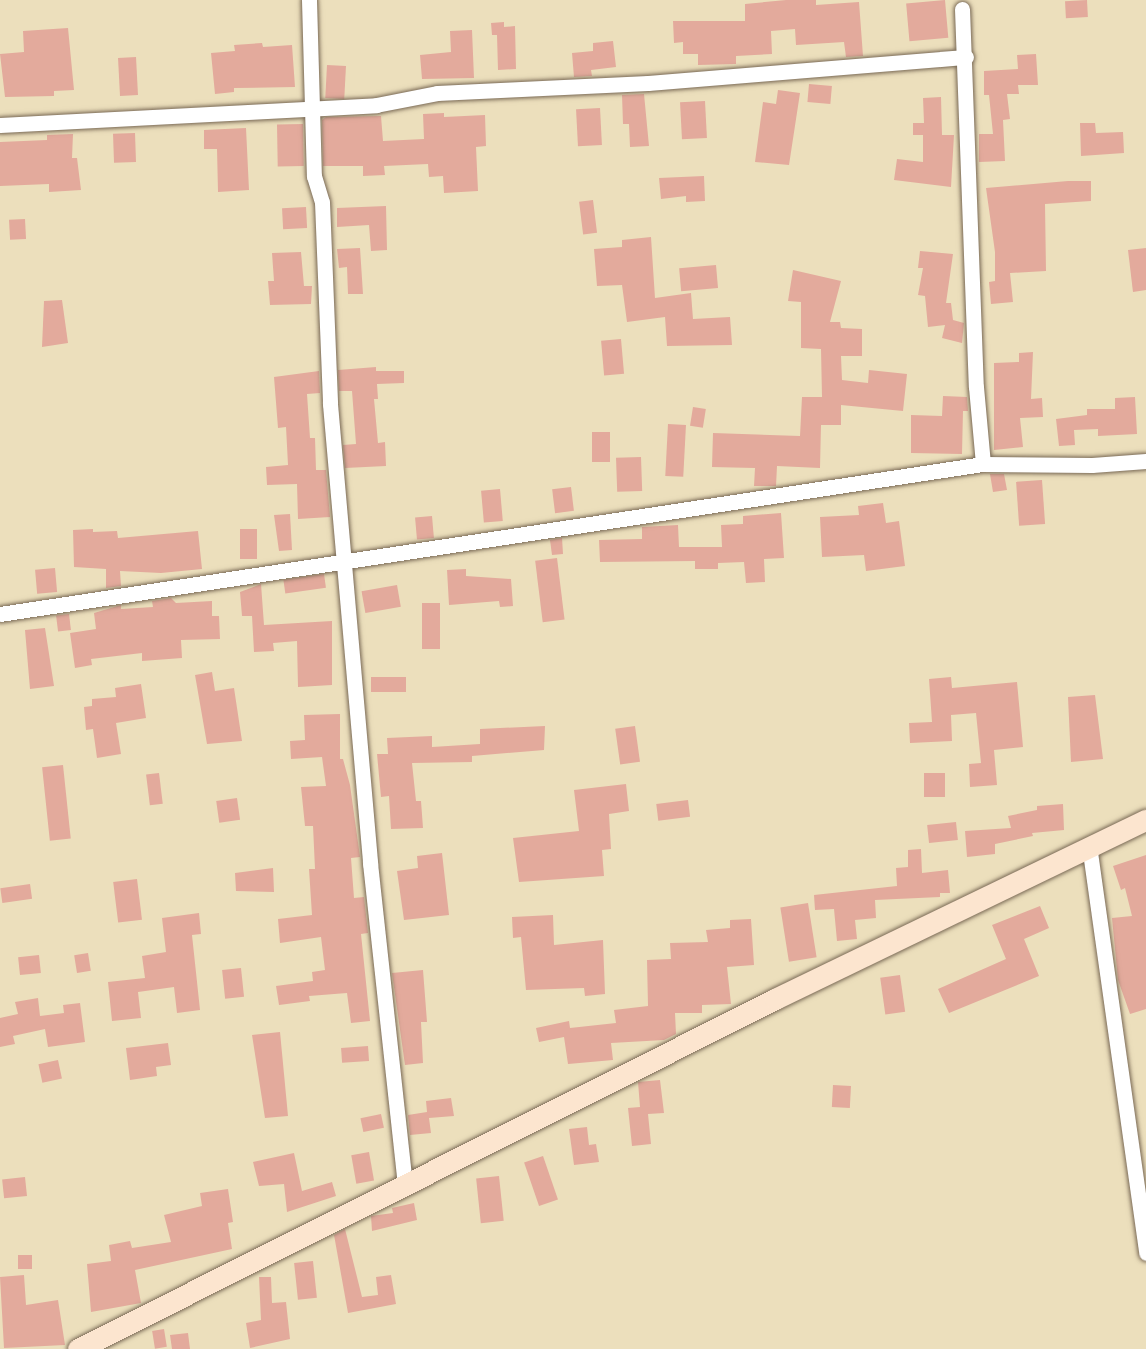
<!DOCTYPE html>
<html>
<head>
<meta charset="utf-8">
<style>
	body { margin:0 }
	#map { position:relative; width:1146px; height:1349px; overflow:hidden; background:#ecdfbc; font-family:"Shantell Sans",sans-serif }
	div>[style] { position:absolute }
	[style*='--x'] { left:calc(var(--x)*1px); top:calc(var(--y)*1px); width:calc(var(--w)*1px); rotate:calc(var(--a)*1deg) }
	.building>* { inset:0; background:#e3aa9c; transform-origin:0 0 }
	.roads { filter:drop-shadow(0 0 2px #796955) drop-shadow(0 0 2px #796955) }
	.street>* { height:15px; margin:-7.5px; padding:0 7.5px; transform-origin:7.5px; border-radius:7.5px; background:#fff }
	.secondary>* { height:21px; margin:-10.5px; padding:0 10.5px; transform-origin:10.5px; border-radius:10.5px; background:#fce5cf }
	span { translate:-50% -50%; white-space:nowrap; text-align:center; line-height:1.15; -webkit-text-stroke:4.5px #fbf7ec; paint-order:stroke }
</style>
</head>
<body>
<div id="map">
	<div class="building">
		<i style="clip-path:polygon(786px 0,816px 0,816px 5px,859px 2px,863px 56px,846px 57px,844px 42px,796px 45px,795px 29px,771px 31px,772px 54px,736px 56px,736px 64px,698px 65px,698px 54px,683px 54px,683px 42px,674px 43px,673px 21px,745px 21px,745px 4px)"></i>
		<i style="left:945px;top:0;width:38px;height:39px;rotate:85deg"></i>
		<i style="left:1087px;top:0;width:17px;height:22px;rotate:87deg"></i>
		<i style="clip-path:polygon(504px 22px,504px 27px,515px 26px,516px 69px,498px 70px,497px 35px,492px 35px,491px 23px)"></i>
		<i style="clip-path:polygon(68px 28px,74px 90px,54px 91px,54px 96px,5px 97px,0 54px,24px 52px,23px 31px)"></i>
		<i style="clip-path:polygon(472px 30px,474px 78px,422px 79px,420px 55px,451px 52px,450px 31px)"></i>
		<i style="clip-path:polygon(613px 41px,616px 67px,591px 70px,592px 76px,574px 77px,572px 53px,593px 51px,593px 43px)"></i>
		<i style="clip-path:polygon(262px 43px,263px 47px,292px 45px,295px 87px,234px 88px,234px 92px,215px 94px,211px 53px,235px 51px,234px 45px)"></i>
		<i style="clip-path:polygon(1036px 54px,1038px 85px,1018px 85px,1019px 94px,1007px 94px,1010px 119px,1003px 120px,1005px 161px,979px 162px,979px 134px,993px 134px,989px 95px,984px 95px,984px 71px,1018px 69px,1017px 55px)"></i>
		<i style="left:136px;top:57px;width:38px;height:18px;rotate:87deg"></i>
		<i style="left:327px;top:65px;width:19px;height:33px;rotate:3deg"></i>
		<i style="left:809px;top:84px;width:23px;height:18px;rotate:5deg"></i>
		<i style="clip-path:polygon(778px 90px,800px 93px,789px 165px,755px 162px,763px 102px,776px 104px)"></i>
		<i style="clip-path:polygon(644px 94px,649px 146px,630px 147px,629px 124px,623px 124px,622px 95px)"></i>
		<i style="clip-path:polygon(941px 97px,942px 135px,954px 135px,951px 187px,894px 180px,897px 159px,923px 162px,923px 135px,913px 135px,913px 123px,924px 123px,923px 98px)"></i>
		<i style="left:705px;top:101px;width:37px;height:25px;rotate:87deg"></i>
		<i style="left:600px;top:108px;width:37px;height:24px;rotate:87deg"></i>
		<i style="clip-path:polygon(444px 113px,444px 117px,485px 115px,486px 146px,476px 147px,478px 191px,444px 193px,443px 176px,429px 177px,428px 164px,384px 166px,385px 175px,363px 176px,363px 166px,323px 166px,322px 120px,326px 117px,381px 116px,383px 141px,424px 139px,423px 114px)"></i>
		<i style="clip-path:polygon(1080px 123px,1095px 123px,1096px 133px,1123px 132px,1124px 153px,1081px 156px)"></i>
		<i style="left:303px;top:124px;width:42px;height:26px;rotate:89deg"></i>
		<i style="clip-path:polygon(246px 128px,249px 190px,218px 192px,217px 149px,204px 149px,204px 130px)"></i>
		<i style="left:135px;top:133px;width:29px;height:22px;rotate:88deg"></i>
		<i style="clip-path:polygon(73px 134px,72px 158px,77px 158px,81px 190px,49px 192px,49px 184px,0 186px,0 142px,47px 140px,47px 135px)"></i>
		<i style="clip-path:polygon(704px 176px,705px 201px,686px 202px,686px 196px,661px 199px,659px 178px)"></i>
		<i style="clip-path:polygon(1068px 181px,1091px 181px,1091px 201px,1045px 204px,1046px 271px,1010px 273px,1013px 302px,991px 304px,989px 282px,995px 281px,995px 252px,986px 188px)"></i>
		<i style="left:593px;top:200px;width:33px;height:14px;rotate:83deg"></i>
		<i style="clip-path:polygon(386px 206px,387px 250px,371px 251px,369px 225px,337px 227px,337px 208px)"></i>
		<i style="left:306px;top:207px;width:21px;height:24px;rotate:87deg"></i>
		<i style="left:25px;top:219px;width:20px;height:16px;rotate:87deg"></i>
		<i style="clip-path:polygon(651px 237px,655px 298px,691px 293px,693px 319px,730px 317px,732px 345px,667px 346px,665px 317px,627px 322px,622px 285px,597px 286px,594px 249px,622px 247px,622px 240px)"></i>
		<i style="clip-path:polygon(360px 248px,363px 294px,348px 294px,347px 267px,339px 268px,337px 249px)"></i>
		<i style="clip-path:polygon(1146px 248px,1146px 290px,1133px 292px,1128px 250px)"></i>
		<i style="clip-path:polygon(920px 251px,953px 254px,946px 303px,951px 303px,953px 320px,964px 323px,962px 343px,942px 338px,945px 325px,928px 327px,925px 296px,918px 295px,923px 268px,918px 268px)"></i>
		<i style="clip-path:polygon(301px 252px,304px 286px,312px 286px,311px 304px,270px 305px,268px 281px,274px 281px,272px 253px)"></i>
		<i style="left:716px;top:265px;width:23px;height:37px;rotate:85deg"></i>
		<i style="clip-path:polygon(793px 270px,841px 281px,830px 322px,840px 322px,841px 328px,862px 329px,862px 356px,841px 356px,842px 380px,868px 383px,869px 370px,907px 374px,903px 411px,841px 405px,841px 425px,821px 425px,820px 468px,777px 466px,776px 486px,754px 486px,755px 468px,712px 467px,713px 433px,800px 436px,802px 397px,822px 397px,821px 349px,801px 348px,801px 302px,788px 301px)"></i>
		<i style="clip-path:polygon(62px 300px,68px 343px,42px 347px,44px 301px)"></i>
		<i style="left:621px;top:339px;width:35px;height:20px;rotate:85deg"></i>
		<i style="clip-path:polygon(1033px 352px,1031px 399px,1042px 398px,1043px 417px,1020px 418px,1023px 447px,994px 450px,994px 363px,1019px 362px,1019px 353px)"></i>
		<i style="clip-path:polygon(376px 367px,376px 371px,404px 371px,404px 383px,377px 384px,378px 399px,374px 399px,378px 443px,385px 442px,386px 466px,345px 468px,343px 445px,356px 444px,352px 391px,339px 391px,338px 370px)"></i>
		<i style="clip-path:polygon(319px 371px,320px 393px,307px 394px,310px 438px,315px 438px,316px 470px,326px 470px,330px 517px,298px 519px,297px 484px,267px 485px,266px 467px,288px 465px,286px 427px,278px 428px,274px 377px)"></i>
		<i style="clip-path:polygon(943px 396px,967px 397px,968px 411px,963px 411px,962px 454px,911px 453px,911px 415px,942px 416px)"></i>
		<i style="clip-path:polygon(1135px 397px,1137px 434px,1098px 436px,1098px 429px,1074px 430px,1075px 445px,1059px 446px,1056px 419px,1087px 415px,1087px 409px,1115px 409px,1115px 398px)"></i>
		<i style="left:693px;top:407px;width:13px;height:19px;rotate:9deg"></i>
		<i style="left:668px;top:424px;width:18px;height:52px;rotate:3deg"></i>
		<i style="left:592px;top:432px;width:18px;height:30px"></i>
		<i style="left:641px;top:457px;width:34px;height:25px;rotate:88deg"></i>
		<i style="clip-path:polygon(990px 474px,1004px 474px,1007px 490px,993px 492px)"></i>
		<i style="left:1042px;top:480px;width:44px;height:26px;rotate:86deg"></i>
		<i style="left:571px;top:487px;width:24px;height:19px;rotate:83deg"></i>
		<i style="left:500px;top:489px;width:32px;height:19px;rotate:85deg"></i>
		<i style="clip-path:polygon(883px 503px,886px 523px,899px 521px,905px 566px,866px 571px,864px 555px,822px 557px,820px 517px,859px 515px,858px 506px)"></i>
		<i style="clip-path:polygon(781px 513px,784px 558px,764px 559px,765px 582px,746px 583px,744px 562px,718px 563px,718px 569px,695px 569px,695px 561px,600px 562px,599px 540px,642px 539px,642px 527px,678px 525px,679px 547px,722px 547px,721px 525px,743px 524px,743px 516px)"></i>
		<i style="clip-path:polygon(290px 514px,292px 550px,279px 551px,274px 515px)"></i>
		<i style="left:432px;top:516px;width:22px;height:17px;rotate:85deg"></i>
		<i style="clip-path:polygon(93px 529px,93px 532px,117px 531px,118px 538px,198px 531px,202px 569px,161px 573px,120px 571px,121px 586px,106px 588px,106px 569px,74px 567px,73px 530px)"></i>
		<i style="left:240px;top:529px;width:17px;height:30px"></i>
		<i style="clip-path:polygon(562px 538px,563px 554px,552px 555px,550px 540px)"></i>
		<i style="left:557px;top:558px;width:62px;height:22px;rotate:83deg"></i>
		<i style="left:55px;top:568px;width:24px;height:20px;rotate:85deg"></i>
		<i style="clip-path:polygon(466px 569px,466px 576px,511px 579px,513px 606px,500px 607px,499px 601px,449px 605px,447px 570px)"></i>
		<i style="left:324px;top:574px;width:14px;height:41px;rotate:82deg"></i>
		<i style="clip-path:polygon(261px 584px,264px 625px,332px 621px,332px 685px,298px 687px,297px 641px,273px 643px,274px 651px,254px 652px,252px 616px,242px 616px,240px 592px)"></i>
		<i style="left:397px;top:585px;width:22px;height:36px;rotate:80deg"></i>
		<i style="clip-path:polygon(171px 598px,176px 603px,212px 601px,212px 616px,219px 616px,220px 639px,181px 640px,182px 658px,142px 661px,142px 653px,91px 659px,92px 665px,75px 668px,70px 633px,96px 629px,94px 613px,121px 605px,121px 609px,153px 607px,152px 601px)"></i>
		<i style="left:422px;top:603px;width:18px;height:46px"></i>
		<i style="left:69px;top:614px;width:16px;height:13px;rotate:83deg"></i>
		<i style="clip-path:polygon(45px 628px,54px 686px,30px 689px,25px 630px)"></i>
		<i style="clip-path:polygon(212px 672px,215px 691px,234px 688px,242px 741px,207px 744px,195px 675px)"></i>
		<i style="left:406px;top:677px;width:15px;height:35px;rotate:90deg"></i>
		<i style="clip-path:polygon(951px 677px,952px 688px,1017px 682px,1023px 747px,994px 750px,997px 785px,970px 787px,969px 764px,981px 763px,976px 713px,951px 715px,952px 741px,910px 743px,909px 723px,932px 722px,929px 679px)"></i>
		<i style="clip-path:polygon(141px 684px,146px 718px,116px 723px,121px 754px,97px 758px,93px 729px,86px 730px,84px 707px,92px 706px,92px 699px,116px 697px,115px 688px)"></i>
		<i style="clip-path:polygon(1095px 695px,1103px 759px,1071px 762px,1068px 697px)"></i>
		<i style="clip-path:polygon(340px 714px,340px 759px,343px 759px,350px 785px,360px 857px,351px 858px,354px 898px,364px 897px,368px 933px,361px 934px,370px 1021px,351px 1023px,347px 993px,309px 996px,310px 1001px,279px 1005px,276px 986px,313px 981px,312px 972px,325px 970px,321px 937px,280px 943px,278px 919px,312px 915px,309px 869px,315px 869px,313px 826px,305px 826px,301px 787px,326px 786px,322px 757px,291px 759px,290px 741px,305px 740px,304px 715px)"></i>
		<i style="clip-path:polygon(545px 726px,544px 750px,472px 756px,472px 762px,412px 763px,416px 801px,421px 801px,423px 828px,391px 829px,389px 796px,381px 797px,377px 754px,388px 754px,387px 738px,432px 736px,432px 747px,480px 744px,480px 729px)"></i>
		<i style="left:635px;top:726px;width:36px;height:20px;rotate:82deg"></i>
		<i style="left:63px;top:765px;width:74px;height:21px;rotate:84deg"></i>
		<i style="left:159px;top:773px;width:31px;height:13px;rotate:83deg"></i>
		<i style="left:924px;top:773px;width:21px;height:24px"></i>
		<i style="clip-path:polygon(626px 784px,629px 811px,609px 814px,611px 849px,602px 850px,604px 876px,519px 882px,513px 838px,579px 831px,574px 790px)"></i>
		<i style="left:237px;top:798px;width:22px;height:21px;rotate:82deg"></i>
		<i style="left:688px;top:800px;width:17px;height:32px;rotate:83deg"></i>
		<i style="clip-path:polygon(1063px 804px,1064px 830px,1032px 833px,1033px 836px,995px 844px,995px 854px,967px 857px,965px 831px,1011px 828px,1008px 816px,1037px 810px,1037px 806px)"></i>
		<i style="left:956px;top:822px;width:18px;height:29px;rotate:84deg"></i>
		<i style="clip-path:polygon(921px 849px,922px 873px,948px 870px,950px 893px,940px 893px,940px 897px,875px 900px,876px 918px,855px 920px,857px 939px,837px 941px,834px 909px,815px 910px,814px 895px,897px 886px,896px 868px,908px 867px,908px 850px)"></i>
		<i style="clip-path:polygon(442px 853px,449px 915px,404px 920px,397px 871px,418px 868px,417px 856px)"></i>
		<i style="clip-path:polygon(1146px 855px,1146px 1009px,1130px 1014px,1118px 980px,1112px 918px,1132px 916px,1125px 888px,1121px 890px,1113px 866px)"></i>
		<i style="clip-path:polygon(273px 868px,274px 892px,236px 891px,235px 873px)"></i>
		<i style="left:137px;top:879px;width:41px;height:24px;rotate:83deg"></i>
		<i style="left:30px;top:884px;width:15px;height:30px;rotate:82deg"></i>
		<i style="left:808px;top:903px;width:55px;height:28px;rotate:81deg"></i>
		<i style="clip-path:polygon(1040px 906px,1049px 928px,1024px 939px,1039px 976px,949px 1013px,938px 989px,1006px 959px,992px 925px)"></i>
		<i style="clip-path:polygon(199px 913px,201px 934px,192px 935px,200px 1010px,177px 1013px,174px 987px,138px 992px,141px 1018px,112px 1021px,108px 982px,145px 978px,142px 956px,166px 952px,162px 918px)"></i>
		<i style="clip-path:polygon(553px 915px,554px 945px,603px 940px,605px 994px,585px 996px,584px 988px,526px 990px,521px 937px,513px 938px,512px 917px)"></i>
		<i style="clip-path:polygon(751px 919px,754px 965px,727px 967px,731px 1004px,702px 1005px,702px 1013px,675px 1013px,676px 1034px,664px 1040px,611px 1043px,613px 1060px,568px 1064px,564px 1037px,539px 1042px,536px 1028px,569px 1021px,570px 1028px,616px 1023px,614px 1010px,648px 1006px,647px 960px,671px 959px,670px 943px,708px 942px,706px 930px,730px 928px,730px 920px)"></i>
		<i style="left:88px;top:953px;width:18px;height:14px;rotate:81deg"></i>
		<i style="left:39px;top:955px;width:18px;height:21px;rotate:84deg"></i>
		<i style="left:241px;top:968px;width:29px;height:19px;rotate:84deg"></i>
		<i style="clip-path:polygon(423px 970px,427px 1022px,421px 1022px,423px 1063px,405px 1065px,392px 973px)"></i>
		<i style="left:900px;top:975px;width:37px;height:20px;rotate:82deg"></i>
		<i style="clip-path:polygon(38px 998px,40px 1016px,64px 1013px,63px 1005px,80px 1003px,85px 1042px,48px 1047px,45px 1029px,13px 1036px,15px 1044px,0 1047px,0 1018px,18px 1014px,15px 1002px)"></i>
		<i style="clip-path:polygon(280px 1032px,288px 1116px,265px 1118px,252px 1035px)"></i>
		<i style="clip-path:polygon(168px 1043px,171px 1065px,156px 1067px,157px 1076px,130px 1080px,126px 1048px)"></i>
		<i style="left:368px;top:1046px;width:15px;height:27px;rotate:86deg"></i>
		<i style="left:58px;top:1060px;width:19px;height:20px;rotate:78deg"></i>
		<i style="clip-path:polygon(660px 1080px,664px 1113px,648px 1114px,651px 1144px,632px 1146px,628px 1108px,640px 1107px,638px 1082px)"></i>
		<i style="left:833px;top:1085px;width:18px;height:22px;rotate:3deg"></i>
		<i style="clip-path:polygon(451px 1098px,454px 1116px,429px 1118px,431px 1133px,410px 1135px,408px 1115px,427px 1112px,426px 1101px)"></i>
		<i style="left:381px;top:1114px;width:14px;height:21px;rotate:78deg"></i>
		<i style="clip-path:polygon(587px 1127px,589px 1145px,596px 1144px,599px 1162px,574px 1165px,569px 1129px)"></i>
		<i style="left:369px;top:1152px;width:29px;height:18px;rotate:80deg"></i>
		<i style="clip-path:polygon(294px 1153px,302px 1191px,332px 1182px,336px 1196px,287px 1212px,284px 1184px,259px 1186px,253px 1162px)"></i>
		<i style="left:543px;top:1156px;width:46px;height:20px;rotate:71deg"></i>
		<i style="left:499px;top:1176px;width:45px;height:23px;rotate:84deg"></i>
		<i style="left:25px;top:1177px;width:19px;height:23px;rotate:84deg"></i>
		<i style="clip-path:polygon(228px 1189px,233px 1222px,228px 1223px,232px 1249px,135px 1270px,141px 1303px,91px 1312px,87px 1264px,111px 1261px,109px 1245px,130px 1241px,132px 1248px,171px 1242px,164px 1215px,202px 1206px,200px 1193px)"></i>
		<i style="clip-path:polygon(414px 1203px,417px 1220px,372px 1231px,371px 1216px,393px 1213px,392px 1208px)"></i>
		<i style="clip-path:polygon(345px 1229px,362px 1297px,378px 1295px,376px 1277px,391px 1275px,396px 1304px,348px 1313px,334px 1235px)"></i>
		<i style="left:18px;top:1255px;width:14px;height:14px"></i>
		<i style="left:313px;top:1261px;width:37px;height:19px;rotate:84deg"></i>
		<i style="clip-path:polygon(24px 1275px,26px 1305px,58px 1300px,65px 1345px,4px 1348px,0 1277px)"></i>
		<i style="clip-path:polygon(259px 1277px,271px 1277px,272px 1303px,286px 1302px,290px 1339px,250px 1348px,246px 1323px,261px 1320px)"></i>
		<i style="left:164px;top:1329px;width:18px;height:12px;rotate:81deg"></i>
		<i style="clip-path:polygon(188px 1333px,190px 1349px,172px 1349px,170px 1335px)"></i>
	</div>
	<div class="roads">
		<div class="street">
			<i style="--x:309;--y:0;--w:176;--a:88.4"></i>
			<i style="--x:314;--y:176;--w:27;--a:73"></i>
			<i style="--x:322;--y:202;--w:202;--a:87.7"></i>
			<i style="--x:330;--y:404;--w:461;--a:85"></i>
			<i style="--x:370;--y:863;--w:322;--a:83.8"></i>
			<i style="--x:962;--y:9;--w:378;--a:87.9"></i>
			<i style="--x:976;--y:387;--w:77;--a:84.8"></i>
			<i style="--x:0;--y:125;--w:377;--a:-3"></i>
			<i style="--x:376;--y:105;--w:62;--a:-11.1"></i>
			<i style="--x:437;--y:93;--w:211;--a:-2.7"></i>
			<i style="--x:648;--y:83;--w:319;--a:-4.7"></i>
			<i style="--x:0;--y:614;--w:994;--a:-8.68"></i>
			<i style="--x:983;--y:464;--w:109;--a:0.5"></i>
			<i style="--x:1092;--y:465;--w:54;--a:-4.2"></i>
			<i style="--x:1089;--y:845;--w:412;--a:82"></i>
		</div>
		<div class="secondary">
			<i style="--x:78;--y:1349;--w:780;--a:-26.66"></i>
			<i style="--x:775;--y:999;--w:412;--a:-25.8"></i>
		</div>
	</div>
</div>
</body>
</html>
